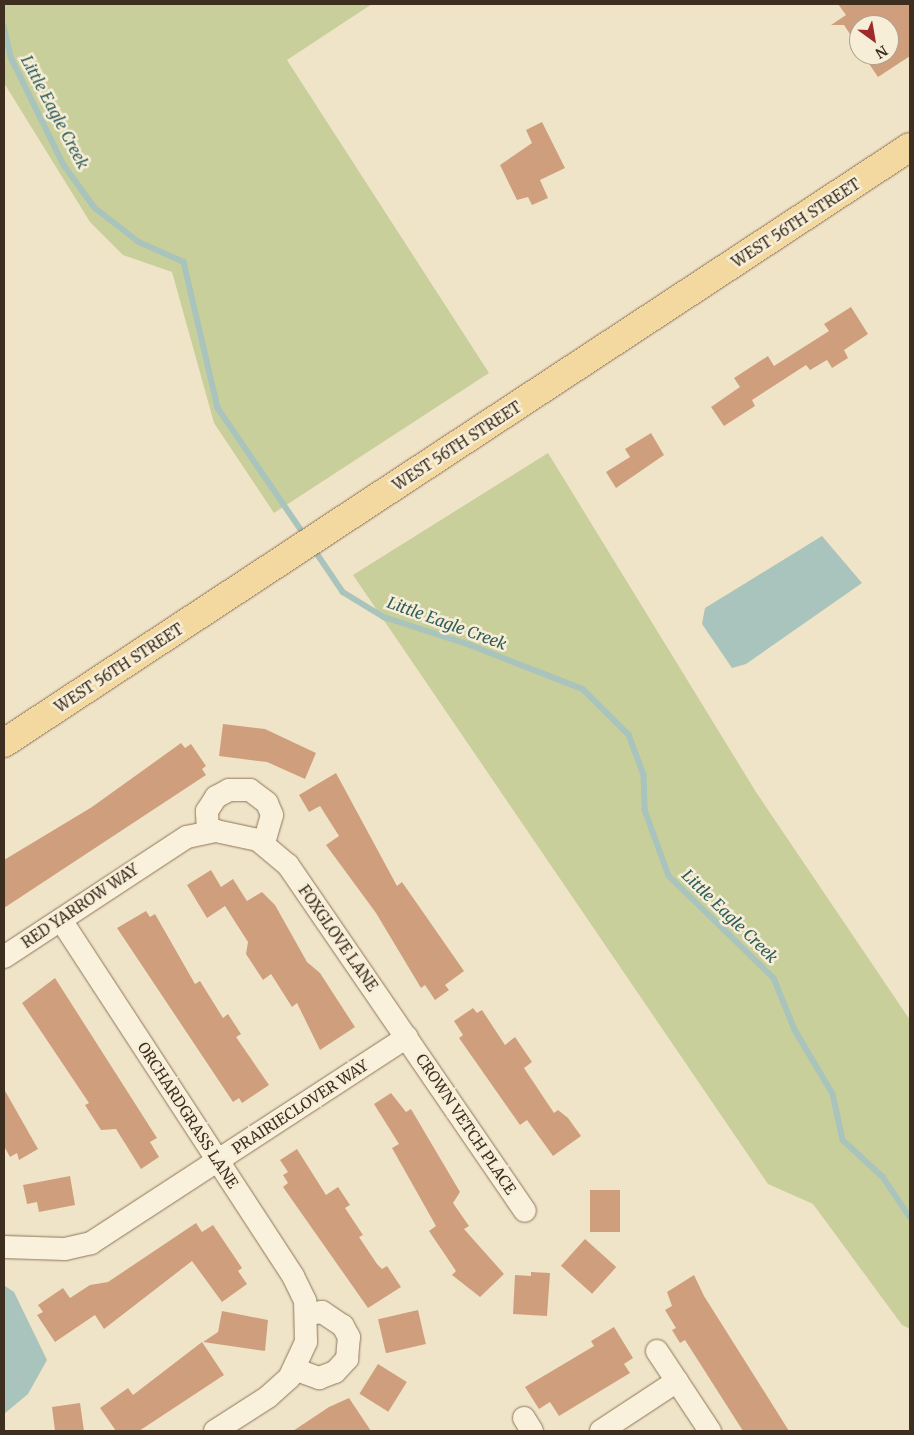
<!DOCTYPE html>
<html>
<head>
<meta charset="utf-8">
<style>
	body { margin:0 }
	#map { position:relative; width:914px; height:1435px; overflow:hidden; background:#f0e4c8; font-family:Merriweather,serif }
	div>[style] { position:absolute }
	[style*='--x'] { left:calc(var(--x)*1px); top:calc(var(--y)*1px); width:calc(var(--w)*1px); rotate:calc(var(--a)*1deg) }
	.green>* { inset:0; background:#c9cf9b }
	.water>* { inset:0; background:#a9c4bc }
	.stream>* { height:5.5px; margin:-2.75px; padding:0 2.75px; transform-origin:2.75px; border-radius:2.75px; background:#a9c4bc }
	.building>* { inset:0; background:#cf9f7d; transform-origin:0 0 }
	.roads { filter:drop-shadow(0 0 1px #8d765c) drop-shadow(0 0 1px #8d765c) }
	.minor>* { height:22px; margin:-11px; padding:0 11px; transform-origin:11px; border-radius:11px; background:#faf1dc }
	.primary>* { height:28px; margin:-14px; padding:0 14px; transform-origin:14px; border-radius:14px; background:#f3d9a0 }
	span { translate:-50% -50%; white-space:nowrap; text-align:center; line-height:1.15; -webkit-text-stroke:5px #f7eed8; paint-order:stroke }
	.street-label { font-size:15px; color:#3d2e20 }
	.water-label { font-size:16px; color:#2f5d5a; font-style:italic }
	.frame { position:absolute; inset:0; border:5px solid #3d2e20; pointer-events:none }
	.north { position:absolute; left:849px; top:15px; width:50px; height:50px; box-sizing:border-box; background:#f7eed8; border:1px solid #ada18e; border-radius:50%; rotate:148deg; font-size:14px; font-weight:700; line-height:20px; text-align:center; color:#3d2e20 }
	.north::after { content:''; display:block; margin:auto; width:18px; height:22px; background:#9e2a2b; clip-path:polygon(50% 0,100% 100%,50% 72%,0 100%) }
</style>
</head>
<body>
<div id="map">
	<div class="green">
		<i style="clip-path:polygon(4px 4px,372px 4px,287px 60px,489px 373px,274px 513px,214px 423px,172px 272px,123px 255px,90px 222px,4px 83px)"></i>
		<i style="clip-path:polygon(548px 453px,756px 792px,910px 1020px,910px 1329px,902px 1325px,813px 1204px,768px 1184px,353px 575px)"></i>
	</div>
	<div class="water">
		<i style="clip-path:polygon(822px 536px,862px 583px,746px 664px,732px 668px,702px 624px,705px 608px)"></i>
		<i style="clip-path:polygon(5px 1286px,14px 1292px,47px 1360px,28px 1394px,4px 1414px)"></i>
	</div>
	<div class="stream">
		<i style="--x:4;--y:26;--w:32;--a:77"></i>
		<i style="--x:11;--y:57;--w:120;--a:63.9"></i>
		<i style="--x:64;--y:165;--w:53;--a:54.2"></i>
		<i style="--x:95;--y:208;--w:56;--a:37.7"></i>
		<i style="--x:139;--y:242;--w:49;--a:24"></i>
		<i style="--x:184;--y:262;--w:150;--a:76.9"></i>
		<i style="--x:218;--y:408;--w:156;--a:55.7"></i>
		<i style="--x:314;--y:549;--w:52;--a:56"></i>
		<i style="--x:343;--y:592;--w:48;--a:31.4"></i>
		<i style="--x:384;--y:617;--w:90;--a:18"></i>
		<i style="--x:470;--y:645;--w:121;--a:21.3"></i>
		<i style="--x:583;--y:689;--w:65;--a:45"></i>
		<i style="--x:629;--y:735;--w:43;--a:69.4"></i>
		<i style="--x:644;--y:775;--w:35;--a:88"></i>
		<i style="--x:645;--y:810;--w:70;--a:70"></i>
		<i style="--x:669;--y:876;--w:146;--a:44.2"></i>
		<i style="--x:774;--y:978;--w:56;--a:68"></i>
		<i style="--x:795;--y:1030;--w:74;--a:59.3"></i>
		<i style="--x:833;--y:1094;--w:47;--a:77.7"></i>
		<i style="--x:843;--y:1140;--w:54;--a:42.8"></i>
		<i style="--x:883;--y:1177;--w:48;--a:56"></i>
	</div>
	<div class="building">
		<i style="clip-path:polygon(838px 4px,910px 4px,910px 56px,878px 77px,863px 55px,889px 55px,889px 25px,859px 25px,859px 48px,844px 25px,831px 25px,846px 15px)"></i>
		<i style="clip-path:polygon(542px 122px,565px 168px,540px 180px,548px 198px,532px 205px,528px 197px,517px 200px,500px 165px,532px 143px,526px 130px)"></i>
		<i style="clip-path:polygon(851px 307px,868px 334px,844px 350px,848px 358px,832px 368px,827px 360px,810px 370px,806px 365px,752px 400px,755px 406px,724px 426px,711px 407px,740px 387px,734px 378px,768px 356px,774px 366px,829px 331px,824px 324px)"></i>
		<i style="clip-path:polygon(651px 433px,664px 455px,616px 488px,606px 472px,630px 457px,625px 449px)"></i>
		<i style="clip-path:polygon(223px 724px,265px 729px,316px 753px,305px 779px,267px 762px,219px 756px)"></i>
		<i style="clip-path:polygon(181px 743px,185px 748px,191px 744px,206px 766px,202px 769px,206px 775px,4px 908px,4px 860px,92px 807px)"></i>
		<i style="clip-path:polygon(336px 773px,397px 886px,402px 882px,464px 971px,445px 985px,449px 990px,435px 1000px,425px 985px,421px 988px,376px 913px,326px 845px,339px 836px,320px 806px,309px 812px,299px 795px)"></i>
		<i style="clip-path:polygon(211px 870px,221px 887px,233px 879px,247px 901px,262px 892px,275px 905px,307px 962px,320px 973px,355px 1027px,320px 1050px,297px 1003px,292px 1007px,271px 974px,263px 980px,246px 954px,248px 942px,225px 906px,207px 918px,187px 885px)"></i>
		<i style="clip-path:polygon(146px 911px,150px 917px,155px 914px,195px 984px,200px 981px,223px 1018px,228px 1014px,241px 1034px,236px 1037px,269px 1085px,242px 1103px,239px 1098px,233px 1102px,117px 928px)"></i>
		<i style="clip-path:polygon(55px 978px,157px 1138px,150px 1142px,159px 1157px,141px 1169px,116px 1129px,101px 1130px,85px 1105px,89px 1103px,22px 1003px)"></i>
		<i style="clip-path:polygon(473px 1008px,477px 1013px,482px 1010px,505px 1045px,515px 1037px,532px 1062px,524px 1068px,554px 1113px,558px 1110px,568px 1118px,581px 1136px,553px 1156px,527px 1120px,520px 1125px,459px 1038px,463px 1035px,454px 1021px)"></i>
		<i style="clip-path:polygon(4px 1089px,38px 1149px,19px 1160px,17px 1153px,10px 1157px,4px 1146px)"></i>
		<i style="clip-path:polygon(391px 1093px,406px 1112px,411px 1109px,460px 1192px,453px 1203px,469px 1226px,464px 1229px,504px 1274px,480px 1297px,452px 1275px,456px 1271px,429px 1231px,436px 1226px,392px 1148px,399px 1144px,374px 1104px)"></i>
		<i style="clip-path:polygon(297px 1149px,326px 1195px,338px 1187px,350px 1205px,345px 1208px,363px 1235px,359px 1237px,377px 1264px,382px 1269px,387px 1266px,401px 1287px,368px 1308px,283px 1187px,288px 1183px,283px 1175px,288px 1172px,280px 1160px)"></i>
		<i style="clip-path:polygon(70px 1176px,75px 1205px,39px 1212px,37px 1202px,27px 1204px,23px 1185px)"></i>
		<i style="left:620px;top:1190px;width:42px;height:30px;rotate:90deg"></i>
		<i style="clip-path:polygon(196px 1223px,202px 1232px,213px 1225px,242px 1268px,238px 1271px,247px 1284px,222px 1302px,192px 1261px,104px 1329px,95px 1315px,55px 1342px,37px 1315px,43px 1312px,38px 1305px,63px 1288px,70px 1298px,90px 1285px,108px 1282px)"></i>
		<i style="left:585px;top:1239px;width:42px;height:36px;rotate:42deg"></i>
		<i style="clip-path:polygon(531px 1272px,550px 1273px,547px 1316px,513px 1314px,515px 1275px,531px 1276px)"></i>
		<i style="clip-path:polygon(694px 1275px,704px 1296px,789px 1431px,743px 1431px,685px 1340px,680px 1343px,672px 1330px,676px 1328px,665px 1310px,672px 1306px,667px 1292px)"></i>
		<i style="left:418px;top:1310px;width:35px;height:41px;rotate:77deg"></i>
		<i style="clip-path:polygon(222px 1311px,268px 1320px,265px 1351px,203px 1342px,218px 1332px)"></i>
		<i style="clip-path:polygon(614px 1327px,633px 1358px,624px 1364px,630px 1373px,559px 1416px,550px 1402px,539px 1409px,525px 1387px,594px 1346px,591px 1341px)"></i>
		<i style="clip-path:polygon(202px 1342px,224px 1375px,139px 1431px,116px 1431px,100px 1408px,128px 1388px,133px 1395px)"></i>
		<i style="left:378px;top:1364px;width:34px;height:35px;rotate:32deg"></i>
		<i style="clip-path:polygon(349px 1398px,371px 1431px,293px 1431px,329px 1407px)"></i>
		<i style="clip-path:polygon(80px 1403px,84px 1431px,55px 1431px,52px 1407px)"></i>
	</div>
	<div class="roads">
		<div class="minor">
			<i style="--x:208;--y:832;--w:21;--a:-93"></i>
			<i style="--x:207;--y:811;--w:17;--a:-57"></i>
			<i style="--x:216;--y:797;--w:15;--a:-28"></i>
			<i style="--x:229;--y:790;--w:21;--a:0"></i>
			<i style="--x:250;--y:790;--w:21;--a:37"></i>
			<i style="--x:267;--y:803;--w:13;--a:67"></i>
			<i style="--x:272;--y:815;--w:29;--a:106"></i>
			<i style="--x:61;--y:920;--w:425;--a:56.9"></i>
			<i style="--x:293;--y:1276;--w:28;--a:64"></i>
			<i style="--x:305;--y:1301;--w:41;--a:88.6"></i>
			<i style="--x:306;--y:1342;--w:40;--a:115"></i>
			<i style="--x:289;--y:1378;--w:28;--a:138"></i>
			<i style="--x:268;--y:1397;--w:63;--a:147.3"></i>
			<i style="--x:4;--y:957;--w:219;--a:-33.3"></i>
			<i style="--x:187;--y:837;--w:30;--a:-12"></i>
			<i style="--x:216;--y:831;--w:43;--a:12.1"></i>
			<i style="--x:258;--y:840;--w:39;--a:40"></i>
			<i style="--x:288;--y:865;--w:419;--a:55.6"></i>
			<i style="--x:4;--y:1247;--w:61;--a:1.9"></i>
			<i style="--x:65;--y:1249;--w:27;--a:-13"></i>
			<i style="--x:91;--y:1243;--w:377;--a:-33.1"></i>
			<i style="--x:657;--y:1351;--w:96;--a:56.5"></i>
			<i style="--x:294;--y:1369;--w:27;--a:20"></i>
			<i style="--x:319;--y:1378;--w:17;--a:-21"></i>
			<i style="--x:335;--y:1372;--w:18;--a:-47"></i>
			<i style="--x:347;--y:1359;--w:22;--a:-85"></i>
			<i style="--x:349;--y:1337;--w:13;--a:-119"></i>
			<i style="--x:343;--y:1326;--w:25;--a:-146"></i>
			<i style="--x:322;--y:1312;--w:15;--a:172"></i>
			<i style="--x:524;--y:1418;--w:15;--a:58"></i>
			<i style="--x:601;--y:1431;--w:91;--a:-33.3"></i>
		</div>
		<div class="primary">
			<i style="--x:4;--y:743;--w:1084;--a:-33.34"></i>
		</div>
	</div>
	<div class="street-label">
		<span style="left:796px;top:223px;rotate:-33deg">WEST 56TH STREET</span>
		<span style="left:457px;top:446px;rotate:-33deg">WEST 56TH STREET</span>
		<span style="left:119px;top:668px;rotate:-33deg">WEST 56TH STREET</span>
		<span style="left:80px;top:906px;rotate:-34deg">RED YARROW WAY</span>
		<span style="left:338px;top:938px;rotate:55deg">FOXGLOVE LANE</span>
		<span style="left:300px;top:1107px;rotate:-33deg">PRAIRIECLOVER WAY</span>
		<span style="left:188px;top:1115px;rotate:57deg">ORCHARDGRASS LANE</span>
		<span style="left:466px;top:1124px;rotate:56deg">CROWN VETCH PLACE</span>
	</div>
	<div class="water-label">
		<span style="left:55px;top:112px;rotate:62deg">Little Eagle Creek</span>
		<span style="left:447px;top:623px;rotate:20deg">Little Eagle Creek</span>
		<span style="left:730px;top:916px;rotate:44deg">Little Eagle Creek</span>
	</div>
	<div class="frame"></div>
	<div class="north">N</div>
</div>
</body>
</html>
